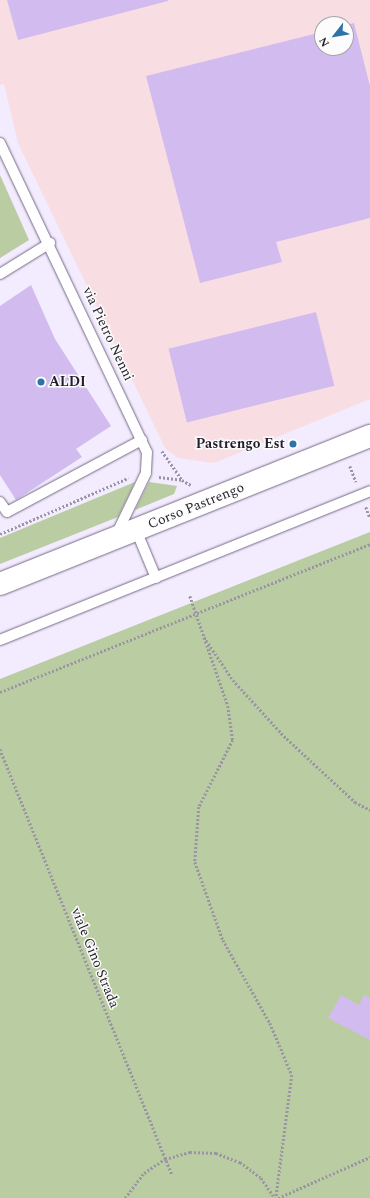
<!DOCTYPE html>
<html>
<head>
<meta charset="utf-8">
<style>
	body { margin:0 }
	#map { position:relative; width:370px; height:1198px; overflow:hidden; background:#f3ebfe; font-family:Spectral,serif }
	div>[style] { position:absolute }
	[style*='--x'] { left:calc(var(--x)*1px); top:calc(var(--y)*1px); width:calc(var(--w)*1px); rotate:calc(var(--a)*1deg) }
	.industrial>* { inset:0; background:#f8dee2 }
	.green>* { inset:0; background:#b9cca2 }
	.building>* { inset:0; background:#d2bbef; transform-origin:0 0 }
	.path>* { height:2.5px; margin-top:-1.25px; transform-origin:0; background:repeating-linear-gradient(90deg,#9a94a3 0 2px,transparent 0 4px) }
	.roads { filter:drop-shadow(0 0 1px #756984) drop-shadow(0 0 1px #756984) }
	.lane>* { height:10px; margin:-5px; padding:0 5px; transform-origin:5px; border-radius:5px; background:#fff }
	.secondary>* { height:22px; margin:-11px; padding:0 11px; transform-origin:11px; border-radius:11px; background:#fff }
	.dots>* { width:11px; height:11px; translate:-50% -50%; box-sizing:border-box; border:2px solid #fcfcfc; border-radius:50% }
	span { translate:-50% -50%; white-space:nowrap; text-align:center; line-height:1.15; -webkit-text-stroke:3px #fcfcfc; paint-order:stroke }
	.street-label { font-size:14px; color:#231e29 }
	.poi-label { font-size:14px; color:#231e29; font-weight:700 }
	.left { translate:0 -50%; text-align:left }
	.right { translate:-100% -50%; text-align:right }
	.north { position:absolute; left:314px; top:16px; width:40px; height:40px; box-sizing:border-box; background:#fcfcfc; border:1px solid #a5a3a8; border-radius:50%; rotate:239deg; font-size:11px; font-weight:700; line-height:16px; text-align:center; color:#231e29 }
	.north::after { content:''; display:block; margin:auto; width:14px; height:18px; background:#2c73a8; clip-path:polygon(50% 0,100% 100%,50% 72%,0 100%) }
</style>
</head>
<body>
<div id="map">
	<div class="industrial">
		<i style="clip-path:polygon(evenodd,0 0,370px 0,370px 399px,214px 463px,178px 458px,165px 448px,18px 143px,4px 84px,0 85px,0 0,322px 24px,346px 24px,346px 48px,322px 48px,322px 24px)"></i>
	</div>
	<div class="green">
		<i style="clip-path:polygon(0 175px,29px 240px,0 258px)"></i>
		<i style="clip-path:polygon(135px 482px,118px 517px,0 564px,0 538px)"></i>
		<i style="clip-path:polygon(149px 482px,177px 486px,174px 494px,135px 510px)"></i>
		<i style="clip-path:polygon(370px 532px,370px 1198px,0 1198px,0 679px)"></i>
	</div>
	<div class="building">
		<i style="clip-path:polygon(7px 0,168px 0,168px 1px,18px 40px)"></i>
		<i style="clip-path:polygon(354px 23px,370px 86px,370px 218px,276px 242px,282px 262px,200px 283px,146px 76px,322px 32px,322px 48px,346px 48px,346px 25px)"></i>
		<i style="clip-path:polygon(31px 285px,55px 339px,111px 426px,76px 449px,82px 457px,16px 500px,0 475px,0 306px)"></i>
		<i style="left:316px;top:312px;width:76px;height:152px;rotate:76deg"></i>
		<i style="clip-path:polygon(341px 995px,359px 1005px,364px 995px,370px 998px,370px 1040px,328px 1018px)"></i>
	</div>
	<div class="path">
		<i style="--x:162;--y:451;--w:35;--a:55"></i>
		<i style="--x:182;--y:480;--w:10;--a:29"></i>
		<i style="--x:350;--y:466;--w:17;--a:69"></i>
		<i style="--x:159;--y:477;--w:23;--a:7"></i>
		<i style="--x:366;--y:507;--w:12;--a:70"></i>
		<i style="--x:0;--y:534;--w:140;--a:-23.6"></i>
		<i style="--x:190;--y:596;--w:116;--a:70.9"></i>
		<i style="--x:228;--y:706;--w:34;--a:82"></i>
		<i style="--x:233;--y:740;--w:75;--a:116.9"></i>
		<i style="--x:199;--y:807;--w:55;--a:94.2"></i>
		<i style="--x:195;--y:862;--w:83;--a:70.3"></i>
		<i style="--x:223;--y:940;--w:95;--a:60.5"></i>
		<i style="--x:270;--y:1023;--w:56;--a:67.1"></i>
		<i style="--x:292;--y:1075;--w:124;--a:97.4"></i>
		<i style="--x:204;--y:637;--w:52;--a:56"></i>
		<i style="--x:233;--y:680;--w:76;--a:47.7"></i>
		<i style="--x:284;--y:736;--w:97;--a:42.9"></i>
		<i style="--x:355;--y:802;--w:17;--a:28"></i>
		<i style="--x:0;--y:692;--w:399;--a:-21.8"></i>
		<i style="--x:0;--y:749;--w:459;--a:68"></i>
		<i style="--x:125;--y:1198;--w:31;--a:-53"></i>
		<i style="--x:144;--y:1173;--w:25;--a:-34"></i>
		<i style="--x:165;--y:1159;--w:26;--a:-16"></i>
		<i style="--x:190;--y:1152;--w:26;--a:2"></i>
		<i style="--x:216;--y:1153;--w:26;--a:21"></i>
		<i style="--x:240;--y:1162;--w:26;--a:37"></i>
		<i style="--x:261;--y:1178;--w:24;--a:55"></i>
		<i style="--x:278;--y:1198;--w:101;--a:-24"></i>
	</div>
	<div class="roads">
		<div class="lane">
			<i style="--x:0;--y:143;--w:342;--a:64.6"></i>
			<i style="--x:147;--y:452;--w:21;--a:93"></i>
			<i style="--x:146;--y:473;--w:69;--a:115.8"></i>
			<i style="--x:0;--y:274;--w:59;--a:-31.8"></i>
			<i style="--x:0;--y:502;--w:12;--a:55"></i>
			<i style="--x:7;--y:512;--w:153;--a:-28.1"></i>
			<i style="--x:136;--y:530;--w:52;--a:67.4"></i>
			<i style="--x:0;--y:640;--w:399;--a:-21.9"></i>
		</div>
		<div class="secondary">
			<i style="--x:0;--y:584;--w:399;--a:-21.8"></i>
		</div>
	</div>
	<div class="dots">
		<i style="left:41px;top:382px;background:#2c73a8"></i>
		<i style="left:293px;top:444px;background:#2c73a8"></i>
	</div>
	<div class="street-label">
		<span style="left:108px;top:334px;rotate:65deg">via Pietro Nenni</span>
		<span style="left:196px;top:506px;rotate:-22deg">Corso Pastrengo</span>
		<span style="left:95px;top:958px;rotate:68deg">viale Gino Strada</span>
	</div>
	<div class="poi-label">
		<span class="left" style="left:49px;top:382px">ALDI</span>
		<span class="right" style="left:285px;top:444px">Pastrengo Est</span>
	</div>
	<div class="north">N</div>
</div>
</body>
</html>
